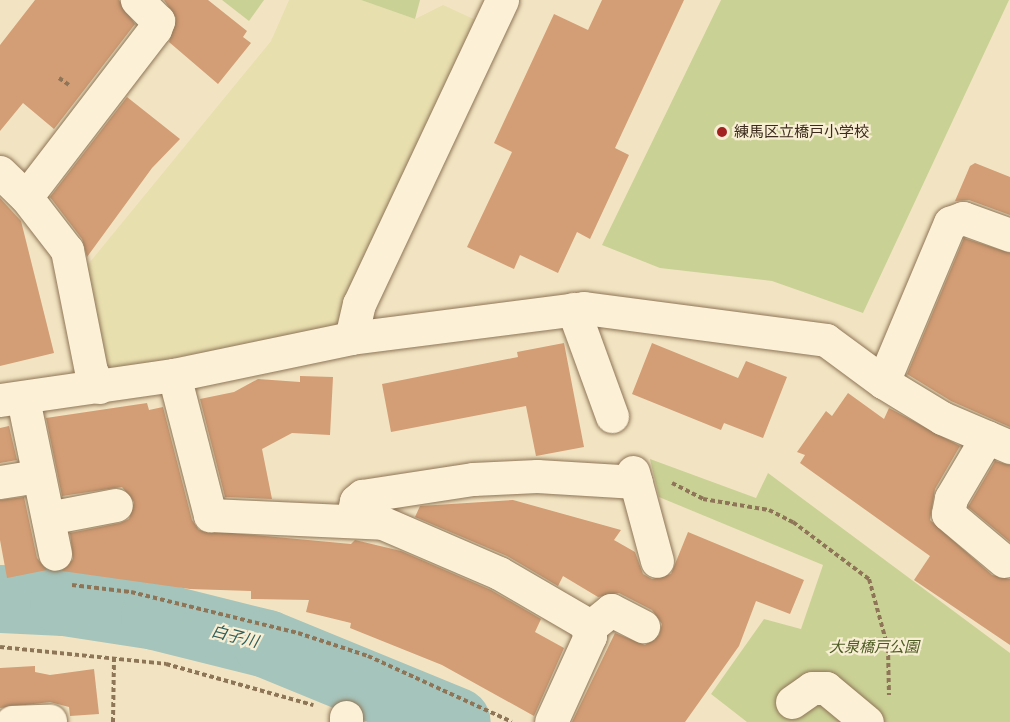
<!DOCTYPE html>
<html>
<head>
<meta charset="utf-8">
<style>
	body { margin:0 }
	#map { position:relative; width:1010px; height:722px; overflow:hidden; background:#f2e4c2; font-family:"Source Serif 4","Noto Sans JP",serif }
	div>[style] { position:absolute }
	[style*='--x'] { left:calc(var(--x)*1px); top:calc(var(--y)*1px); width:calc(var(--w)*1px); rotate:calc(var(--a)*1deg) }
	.farmland>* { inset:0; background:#e8dfaf }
	.green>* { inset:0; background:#cad195 }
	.river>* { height:68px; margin:-34px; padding:0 34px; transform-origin:34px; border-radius:34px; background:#a5c4bb }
	.building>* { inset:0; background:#d39d75 }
	.path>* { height:4px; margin-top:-2px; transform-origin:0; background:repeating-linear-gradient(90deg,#8e7557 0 4.5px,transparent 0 7.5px) }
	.roads { filter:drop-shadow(0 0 2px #8e7557) drop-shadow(0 0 2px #8e7557) }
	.minor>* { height:33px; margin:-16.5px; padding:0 16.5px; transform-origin:16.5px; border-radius:16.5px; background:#fcf1d7 }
	.dots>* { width:16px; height:16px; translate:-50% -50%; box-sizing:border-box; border:3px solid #f8eed3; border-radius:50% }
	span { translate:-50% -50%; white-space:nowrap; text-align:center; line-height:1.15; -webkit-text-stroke:4.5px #f8eed3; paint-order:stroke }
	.poi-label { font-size:15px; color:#3c2c1d }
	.left { translate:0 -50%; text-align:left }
	.park-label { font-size:15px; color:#4c5b22; font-style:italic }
	.water-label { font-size:16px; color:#2b5d5a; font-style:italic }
</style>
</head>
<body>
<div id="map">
	<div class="farmland">
		<i style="clip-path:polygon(289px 0,361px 0,415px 19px,443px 5px,478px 21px,336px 326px,112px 370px,98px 360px,85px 268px,271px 41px)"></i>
	</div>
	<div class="green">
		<i style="clip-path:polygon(222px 0,264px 0,249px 21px)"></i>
		<i style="clip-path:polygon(361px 0,420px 0,415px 19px)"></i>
		<i style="clip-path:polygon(721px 0,1009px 0,863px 313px,772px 281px,660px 268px,602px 245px)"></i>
		<i style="clip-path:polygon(650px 459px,756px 498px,768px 473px,1010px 653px,1010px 722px,747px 722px,711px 694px,764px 619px,801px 629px,823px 565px,659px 497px)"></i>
	</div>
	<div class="river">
		<i style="--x:0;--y:599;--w:64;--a:2.7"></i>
		<i style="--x:64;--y:602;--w:92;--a:8.7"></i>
		<i style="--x:155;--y:616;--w:115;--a:14"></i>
		<i style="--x:267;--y:644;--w:205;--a:22.3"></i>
	</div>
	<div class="building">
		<i style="clip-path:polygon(35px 0,119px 0,135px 24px,54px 129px,23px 103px,0 131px,0 45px)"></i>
		<i style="clip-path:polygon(164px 0,208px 0,247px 31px,243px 37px,251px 43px,218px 84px,169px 42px,176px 18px)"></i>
		<i style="clip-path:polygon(602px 0,684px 0,615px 148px,629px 155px,590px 239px,577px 232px,558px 273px,520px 255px,514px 269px,467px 247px,512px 152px,494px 143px,554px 14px,588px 30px)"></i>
		<i style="clip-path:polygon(127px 97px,180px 139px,152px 168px,87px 257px,82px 239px,50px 197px)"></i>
		<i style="clip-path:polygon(975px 163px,1010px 177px,1010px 215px,969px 200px,955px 201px,970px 166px)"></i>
		<i style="clip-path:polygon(0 198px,21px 221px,54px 353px,0 366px)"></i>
		<i style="clip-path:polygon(964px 238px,1010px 253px,1010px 427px,951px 401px,907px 374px)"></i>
		<i style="clip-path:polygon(564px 343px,584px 447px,536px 456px,526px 406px,391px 432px,382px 384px,518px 357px,517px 352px)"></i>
		<i style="clip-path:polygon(652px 343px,738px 378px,746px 361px,787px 377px,763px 438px,724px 423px,721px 430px,632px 394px)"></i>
		<i style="clip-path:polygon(300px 376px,333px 377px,330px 435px,292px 433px,262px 449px,272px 499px,225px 497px,200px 399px,234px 392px,258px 379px,300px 382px)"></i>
		<i style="clip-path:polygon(848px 393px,884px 419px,889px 408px,960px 446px,935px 489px,930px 520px,992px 575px,1010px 579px,1010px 645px,914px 580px,930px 556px,800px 463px,805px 455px,797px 452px,826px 411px,832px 416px)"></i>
		<i style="clip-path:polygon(147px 403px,149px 410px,163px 407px,192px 520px,199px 530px,351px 544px,355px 540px,401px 551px,491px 590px,541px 619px,535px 632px,564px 648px,534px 716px,442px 665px,350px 628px,351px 623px,306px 612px,309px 600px,251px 599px,251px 591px,190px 589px,62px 571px,73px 559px,70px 533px,120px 523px,129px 519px,134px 502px,122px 487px,62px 496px,46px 418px)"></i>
		<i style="clip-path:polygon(9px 426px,17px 460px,0 463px,0 428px)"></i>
		<i style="clip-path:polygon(995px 461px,1010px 465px,1010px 542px,968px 507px)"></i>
		<i style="clip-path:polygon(24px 497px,37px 558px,47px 570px,7px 578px,0 540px,0 500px)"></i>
		<i style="clip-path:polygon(513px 500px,621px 530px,614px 540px,635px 552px,643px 574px,652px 579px,671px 574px,688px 532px,804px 580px,790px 614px,756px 601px,739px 646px,685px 722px,572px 722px,615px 633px,645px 645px,659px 635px,662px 624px,652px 610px,619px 593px,598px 597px,563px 576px,558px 586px,507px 556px,415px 517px,420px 506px)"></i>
		<i style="clip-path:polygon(35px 666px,35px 672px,50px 675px,94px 669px,99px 714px,70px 716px,69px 707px,50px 702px,0 708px,0 668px)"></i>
	</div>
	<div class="path">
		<i style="--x:59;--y:78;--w:12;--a:35"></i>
		<i style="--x:672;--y:483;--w:35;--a:27"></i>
		<i style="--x:703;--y:499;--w:67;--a:9.5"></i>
		<i style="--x:769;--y:510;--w:27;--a:27"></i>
		<i style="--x:793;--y:522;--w:95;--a:36.9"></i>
		<i style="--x:869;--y:579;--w:72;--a:74.6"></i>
		<i style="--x:888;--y:648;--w:47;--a:88.8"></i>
		<i style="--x:72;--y:585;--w:59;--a:6.8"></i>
		<i style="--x:131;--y:592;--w:172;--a:13.8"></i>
		<i style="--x:298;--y:633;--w:74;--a:18.2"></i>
		<i style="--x:368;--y:656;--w:158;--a:24.6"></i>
		<i style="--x:0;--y:647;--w:167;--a:5.8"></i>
		<i style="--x:166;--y:664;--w:153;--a:15.6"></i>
		<i style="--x:113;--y:722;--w:65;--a:-89.1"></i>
	</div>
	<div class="roads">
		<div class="minor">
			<i style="--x:0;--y:172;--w:36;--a:44"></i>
			<i style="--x:26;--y:197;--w:67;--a:52.3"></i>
			<i style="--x:67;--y:250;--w:123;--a:78.8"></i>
			<i style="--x:91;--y:371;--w:18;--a:63"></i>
			<i style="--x:26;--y:197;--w:212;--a:-52.5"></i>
			<i style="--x:155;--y:29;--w:9;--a:-69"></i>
			<i style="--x:158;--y:21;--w:30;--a:-135"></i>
			<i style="--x:573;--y:309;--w:114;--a:70"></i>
			<i style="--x:351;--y:338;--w:35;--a:-77"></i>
			<i style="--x:359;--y:304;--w:336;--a:-64.8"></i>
			<i style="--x:174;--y:375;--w:145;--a:75.6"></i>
			<i style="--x:210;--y:515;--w:173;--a:2.6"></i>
			<i style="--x:383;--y:523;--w:126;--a:23.3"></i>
			<i style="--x:499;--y:573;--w:99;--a:30.2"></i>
			<i style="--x:585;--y:623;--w:14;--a:69"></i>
			<i style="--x:590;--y:636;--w:94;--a:114.4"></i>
			<i style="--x:883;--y:382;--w:173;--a:-67.2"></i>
			<i style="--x:950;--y:223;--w:14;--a:-21"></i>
			<i style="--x:963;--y:218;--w:50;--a:19.9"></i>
			<i style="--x:23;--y:399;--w:158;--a:78.3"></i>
			<i style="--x:0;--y:400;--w:176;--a:-8.2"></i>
			<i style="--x:174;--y:375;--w:181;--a:-11.8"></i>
			<i style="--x:351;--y:338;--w:235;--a:-7.3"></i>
			<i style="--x:584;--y:308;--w:244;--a:7.5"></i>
			<i style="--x:826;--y:340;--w:71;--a:36.4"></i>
			<i style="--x:883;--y:382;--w:69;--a:31.4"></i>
			<i style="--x:942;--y:418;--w:74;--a:23.1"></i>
			<i style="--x:987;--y:437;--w:71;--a:120.5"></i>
			<i style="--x:951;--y:498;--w:16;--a:101"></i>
			<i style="--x:948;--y:514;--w:73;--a:40"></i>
			<i style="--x:633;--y:472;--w:92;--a:74.9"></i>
			<i style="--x:0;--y:482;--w:39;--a:-9"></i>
			<i style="--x:48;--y:518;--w:69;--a:-10.8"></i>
			<i style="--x:352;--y:520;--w:19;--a:-78"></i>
			<i style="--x:356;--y:501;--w:8;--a:-40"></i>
			<i style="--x:362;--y:496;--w:112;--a:-8.7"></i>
			<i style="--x:473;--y:479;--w:64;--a:-2.7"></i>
			<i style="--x:537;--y:476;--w:99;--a:3.5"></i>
			<i style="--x:590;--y:627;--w:27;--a:-39"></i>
			<i style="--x:611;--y:610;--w:36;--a:27"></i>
			<i style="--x:792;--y:702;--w:24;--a:-35"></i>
			<i style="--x:812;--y:688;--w:14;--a:0"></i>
			<i style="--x:826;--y:688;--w:53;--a:39.7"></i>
			<i style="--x:12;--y:722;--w:38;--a:-2"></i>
			<i style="--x:346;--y:722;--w:5;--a:-90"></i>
		</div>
	</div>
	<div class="dots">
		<i style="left:722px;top:132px;background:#a22222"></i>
	</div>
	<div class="poi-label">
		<span class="left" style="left:734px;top:132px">練馬区立橋戸小学校</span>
	</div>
	<div class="park-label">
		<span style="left:874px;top:647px">大泉橋戸公園</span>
	</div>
	<div class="water-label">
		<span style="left:235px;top:636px;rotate:14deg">白子川</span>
	</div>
</div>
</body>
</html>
